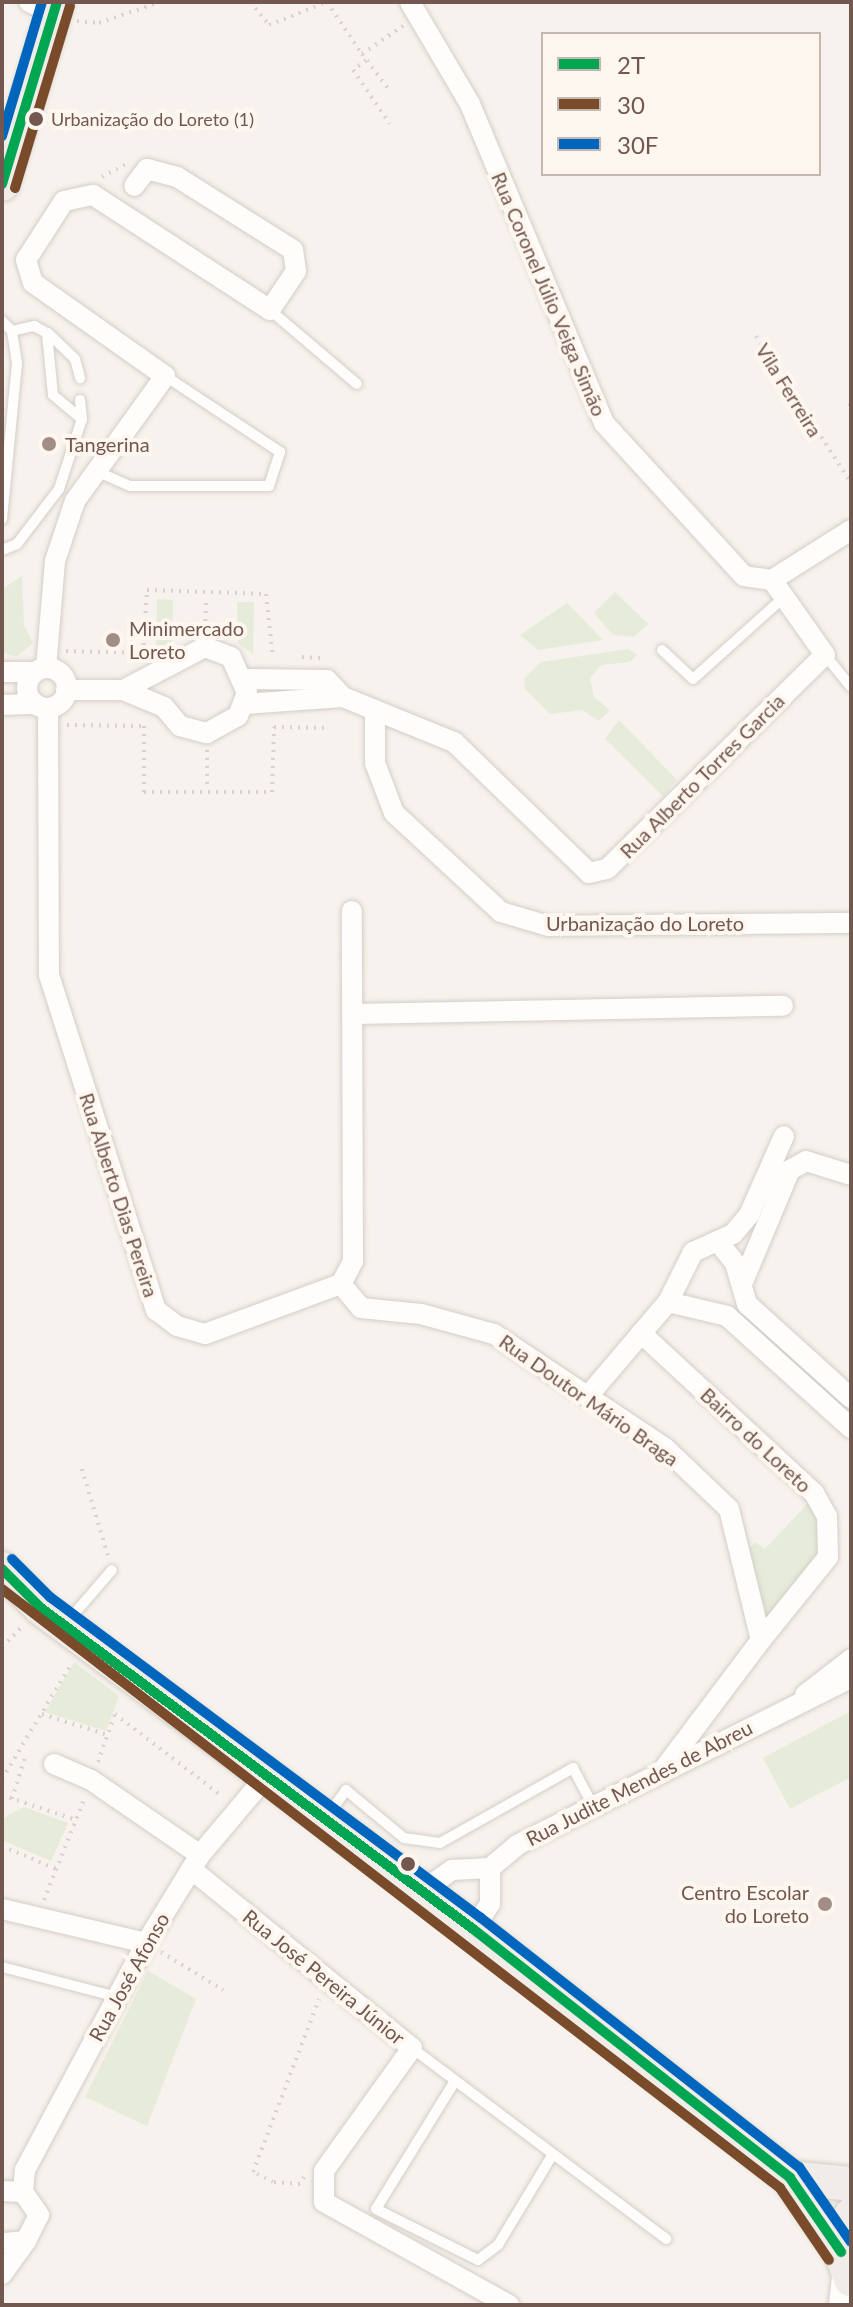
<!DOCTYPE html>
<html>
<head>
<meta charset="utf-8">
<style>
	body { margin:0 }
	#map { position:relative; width:853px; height:2307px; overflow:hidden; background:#f7f2ed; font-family:Lato,sans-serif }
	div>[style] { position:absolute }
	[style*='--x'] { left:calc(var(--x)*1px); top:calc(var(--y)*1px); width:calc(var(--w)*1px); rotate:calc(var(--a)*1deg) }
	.green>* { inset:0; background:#e6ecd9 }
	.path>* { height:4px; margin-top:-2px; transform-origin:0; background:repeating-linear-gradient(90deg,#d9d2cf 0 2px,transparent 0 8px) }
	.roads { filter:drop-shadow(0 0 2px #d4cec8) drop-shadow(0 0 2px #d4cec8) }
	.lane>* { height:10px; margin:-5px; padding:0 5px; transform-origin:5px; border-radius:5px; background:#fefdfc }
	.street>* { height:20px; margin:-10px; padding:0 10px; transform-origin:10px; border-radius:10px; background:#fefdfc }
	.street>.ring { margin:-10px; padding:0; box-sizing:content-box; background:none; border:20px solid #fefdfc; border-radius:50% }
	.secondary>* { height:30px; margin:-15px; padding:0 15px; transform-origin:15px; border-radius:15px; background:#fefdfc }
	.primary>* { height:34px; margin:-17px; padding:0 17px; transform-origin:17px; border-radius:17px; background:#f1ece7 }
	.bus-1>* { height:10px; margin:-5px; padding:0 5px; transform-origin:5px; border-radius:5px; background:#00a651 }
	.bus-2>* { height:10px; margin:-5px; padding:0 5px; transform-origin:5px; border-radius:5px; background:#7a4b2a }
	.bus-3>* { height:10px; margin:-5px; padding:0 5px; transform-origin:5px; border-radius:5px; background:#0065bd }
	.dots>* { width:22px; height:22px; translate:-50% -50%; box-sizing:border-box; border:4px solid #fef7f0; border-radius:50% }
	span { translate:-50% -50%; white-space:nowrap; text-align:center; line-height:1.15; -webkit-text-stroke:8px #fef7f0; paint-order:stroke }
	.bus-label { font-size:18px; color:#73584f }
	.left { translate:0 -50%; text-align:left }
	.street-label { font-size:20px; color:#73584f }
	.poi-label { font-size:20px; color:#73584f }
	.right { translate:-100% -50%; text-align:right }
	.frame { position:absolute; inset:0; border:4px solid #73584f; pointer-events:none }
	.legend { position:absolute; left:541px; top:32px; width:280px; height:144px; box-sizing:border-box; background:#fef7f0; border:2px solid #c6b7b0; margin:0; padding:10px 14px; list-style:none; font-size:24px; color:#73584f }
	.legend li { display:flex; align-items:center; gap:16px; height:40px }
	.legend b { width:40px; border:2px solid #c6b7b0 }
</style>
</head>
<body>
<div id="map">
	<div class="green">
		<i style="clip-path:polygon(22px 576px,24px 625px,33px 643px,16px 657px,2px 652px,2px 589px)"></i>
		<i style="clip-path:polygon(615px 592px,648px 624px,634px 637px,613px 635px,594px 613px)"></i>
		<i style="clip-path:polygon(157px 599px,173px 600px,172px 642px,156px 652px)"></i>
		<i style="clip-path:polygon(237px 602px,254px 602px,253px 654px,238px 643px)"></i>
		<i style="clip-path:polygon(567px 603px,603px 640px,538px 650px,520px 635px)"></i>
		<i style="clip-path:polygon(628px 649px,637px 655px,630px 662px,601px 665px,590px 678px,594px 697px,610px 710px,599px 721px,582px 710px,550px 714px,525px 689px,524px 679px,541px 662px)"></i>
		<i style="clip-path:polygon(619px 720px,677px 780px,663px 796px,605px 739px)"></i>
		<i style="clip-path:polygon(809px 1502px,821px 1518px,823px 1554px,765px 1623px,748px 1550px,755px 1542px,765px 1549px)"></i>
		<i style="clip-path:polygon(74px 1662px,119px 1696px,106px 1731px,45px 1712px)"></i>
		<i style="clip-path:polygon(851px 1711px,851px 1777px,790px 1809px,763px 1758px)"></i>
		<i style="clip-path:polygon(24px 1807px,68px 1823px,51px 1861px,2px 1840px,2px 1819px)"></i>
		<i style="clip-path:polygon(148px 1971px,196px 1999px,147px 2126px,85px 2097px)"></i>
	</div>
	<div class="path">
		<i style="--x:250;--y:2;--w:30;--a:50"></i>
		<i style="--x:269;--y:25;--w:62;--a:-21.6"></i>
		<i style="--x:327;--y:2;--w:63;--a:56.1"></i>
		<i style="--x:362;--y:54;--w:51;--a:-34.6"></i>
		<i style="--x:77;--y:21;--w:22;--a:5"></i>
		<i style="--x:99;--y:23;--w:65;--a:-19"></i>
		<i style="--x:362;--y:54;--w:46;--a:52.9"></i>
		<i style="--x:366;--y:60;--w:16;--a:142"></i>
		<i style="--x:353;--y:70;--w:65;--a:55.6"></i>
		<i style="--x:102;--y:177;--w:26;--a:-28"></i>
		<i style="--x:756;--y:336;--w:175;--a:57.1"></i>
		<i style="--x:849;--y:403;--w:4;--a:56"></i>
		<i style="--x:205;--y:629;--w:30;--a:-88"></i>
		<i style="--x:66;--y:651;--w:77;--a:1.5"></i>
		<i style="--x:143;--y:653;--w:63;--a:-86.4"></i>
		<i style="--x:147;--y:590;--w:119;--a:1.9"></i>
		<i style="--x:266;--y:594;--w:63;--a:83.7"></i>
		<i style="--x:302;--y:657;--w:19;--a:3"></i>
		<i style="--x:67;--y:725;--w:77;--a:0.7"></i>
		<i style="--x:144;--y:726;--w:66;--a:90"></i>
		<i style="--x:144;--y:792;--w:128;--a:0"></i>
		<i style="--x:272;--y:792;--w:65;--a:-88.2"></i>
		<i style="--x:274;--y:727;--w:53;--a:1.1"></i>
		<i style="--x:207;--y:784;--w:34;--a:-90"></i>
		<i style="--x:82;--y:1469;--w:91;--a:73.4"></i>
		<i style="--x:2;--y:1647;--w:30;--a:-45"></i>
		<i style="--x:42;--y:1714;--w:69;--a:17.7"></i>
		<i style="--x:98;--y:1762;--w:51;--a:-70.5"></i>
		<i style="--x:115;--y:1714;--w:136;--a:37.5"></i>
		<i style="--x:2;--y:1779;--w:134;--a:-59"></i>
		<i style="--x:2;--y:1795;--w:78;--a:18.7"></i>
		<i style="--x:12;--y:1799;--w:47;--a:-72.7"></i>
		<i style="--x:2;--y:1846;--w:59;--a:23.1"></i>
		<i style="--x:44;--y:1900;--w:111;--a:-68.3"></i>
		<i style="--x:161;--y:1952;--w:73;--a:31.5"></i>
		<i style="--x:304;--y:2177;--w:8;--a:120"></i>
		<i style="--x:300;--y:2184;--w:27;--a:-176"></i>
		<i style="--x:273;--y:2182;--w:22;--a:-153"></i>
		<i style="--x:253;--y:2172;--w:185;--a:-69.1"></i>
	</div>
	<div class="roads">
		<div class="lane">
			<i style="--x:270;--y:310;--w:114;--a:40.4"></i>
			<i style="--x:2;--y:321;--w:14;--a:45"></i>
			<i style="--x:12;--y:331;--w:23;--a:-13"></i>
			<i style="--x:34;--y:326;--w:15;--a:28"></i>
			<i style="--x:47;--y:333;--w:62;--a:84.5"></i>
			<i style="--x:53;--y:395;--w:38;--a:40"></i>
			<i style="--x:82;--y:419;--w:74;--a:108.2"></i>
			<i style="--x:59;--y:489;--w:69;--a:127.4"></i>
			<i style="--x:17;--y:544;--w:16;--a:158"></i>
			<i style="--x:48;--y:333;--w:37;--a:44"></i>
			<i style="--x:75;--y:359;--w:20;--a:75"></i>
			<i style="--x:80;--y:400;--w:19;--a:84"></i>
			<i style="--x:96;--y:471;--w:37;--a:24"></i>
			<i style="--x:130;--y:486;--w:139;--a:0"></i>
			<i style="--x:269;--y:486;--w:36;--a:-72"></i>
			<i style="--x:280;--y:452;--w:138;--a:-146.5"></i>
			<i style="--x:2;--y:519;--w:157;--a:-84.5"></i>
			<i style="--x:17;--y:363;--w:32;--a:-99"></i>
			<i style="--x:662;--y:650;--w:42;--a:43.1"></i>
			<i style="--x:693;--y:679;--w:122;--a:-42"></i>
			<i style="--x:825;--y:655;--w:41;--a:50.9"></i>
			<i style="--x:68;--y:1621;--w:67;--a:-49.2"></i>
			<i style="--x:328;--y:1815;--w:31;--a:-54"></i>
			<i style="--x:346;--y:1790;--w:75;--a:39.6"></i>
			<i style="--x:404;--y:1838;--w:36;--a:8"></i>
			<i style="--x:440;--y:1843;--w:153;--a:-29.4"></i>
			<i style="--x:573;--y:1768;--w:43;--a:62.2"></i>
			<i style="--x:2;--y:1967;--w:119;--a:14.6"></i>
			<i style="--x:412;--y:2048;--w:318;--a:36.9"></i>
			<i style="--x:455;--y:2081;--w:150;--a:121.7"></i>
			<i style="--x:376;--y:2209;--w:114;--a:26.6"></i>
			<i style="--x:478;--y:2260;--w:25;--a:-37"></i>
			<i style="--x:498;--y:2245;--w:106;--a:-58.9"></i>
		</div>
		<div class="street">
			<i style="--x:29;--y:2;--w:26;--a:25"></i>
			<i style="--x:772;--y:580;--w:93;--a:-32.3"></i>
			<i style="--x:46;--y:668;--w:107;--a:-85.2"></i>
			<i style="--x:55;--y:561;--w:63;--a:-71.6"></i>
			<i style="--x:75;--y:501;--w:154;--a:-54.2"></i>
			<i style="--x:165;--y:376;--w:161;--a:-144.8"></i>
			<i style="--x:33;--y:283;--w:24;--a:-107"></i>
			<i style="--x:26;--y:260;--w:70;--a:-57.2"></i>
			<i style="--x:64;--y:201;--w:30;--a:-12"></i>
			<i style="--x:93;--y:195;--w:211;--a:33"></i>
			<i style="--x:270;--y:310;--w:47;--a:-56.3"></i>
			<i style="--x:296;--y:271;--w:21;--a:-98"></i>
			<i style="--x:293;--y:250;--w:137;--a:-147.8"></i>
			<i style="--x:177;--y:177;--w:31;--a:-165"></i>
			<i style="--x:147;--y:169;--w:21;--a:127"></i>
			<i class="ring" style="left:27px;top:668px;width:20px;height:20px"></i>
			<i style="--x:2;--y:672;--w:33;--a:0"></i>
			<i style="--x:246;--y:679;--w:81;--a:0.7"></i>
			<i style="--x:327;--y:680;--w:23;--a:47"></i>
			<i style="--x:343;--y:697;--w:120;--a:22.1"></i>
			<i style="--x:454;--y:742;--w:188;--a:44.1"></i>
			<i style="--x:589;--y:873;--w:18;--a:-13"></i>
			<i style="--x:607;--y:869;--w:305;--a:-44.5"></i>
			<i style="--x:825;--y:655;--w:92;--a:-125.2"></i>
			<i style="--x:772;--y:580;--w:28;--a:-172"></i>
			<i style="--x:744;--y:576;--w:207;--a:-132.5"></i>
			<i style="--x:604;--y:423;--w:346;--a:-112.8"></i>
			<i style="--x:470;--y:104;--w:118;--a:-120.5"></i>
			<i style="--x:66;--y:690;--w:57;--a:0"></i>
			<i style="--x:123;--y:690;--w:44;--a:22.5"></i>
			<i style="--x:164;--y:707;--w:25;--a:50"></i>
			<i style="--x:180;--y:726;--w:28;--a:15"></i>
			<i style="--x:207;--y:733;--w:35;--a:-29"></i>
			<i style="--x:238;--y:716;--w:25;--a:-69"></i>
			<i style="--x:247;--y:693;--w:39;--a:-114"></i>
			<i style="--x:231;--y:657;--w:28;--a:-159"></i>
			<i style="--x:205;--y:647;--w:93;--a:152.3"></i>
			<i style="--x:244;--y:704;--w:99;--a:-4"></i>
			<i style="--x:2;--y:705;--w:33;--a:-2"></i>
			<i style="--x:48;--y:708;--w:267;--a:89.8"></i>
			<i style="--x:49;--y:975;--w:352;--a:72.3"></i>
			<i style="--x:156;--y:1310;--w:26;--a:37"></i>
			<i style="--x:177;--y:1326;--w:29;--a:16"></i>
			<i style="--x:205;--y:1334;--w:145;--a:-20.2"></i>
			<i style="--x:341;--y:1284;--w:26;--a:-62"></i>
			<i style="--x:353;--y:1261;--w:350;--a:-90.2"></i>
			<i style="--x:375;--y:710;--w:53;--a:90"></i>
			<i style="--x:375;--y:763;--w:53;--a:69.2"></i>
			<i style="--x:394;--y:813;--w:146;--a:42.8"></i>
			<i style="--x:501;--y:912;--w:50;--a:16.3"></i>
			<i style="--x:549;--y:926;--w:302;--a:-0.6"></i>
			<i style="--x:352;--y:1014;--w:431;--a:-1.1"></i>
			<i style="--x:719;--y:1243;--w:26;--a:51"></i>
			<i style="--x:735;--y:1263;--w:43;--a:73.7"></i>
			<i style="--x:747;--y:1304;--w:140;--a:42.1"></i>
			<i style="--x:341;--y:1284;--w:31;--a:50"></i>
			<i style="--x:361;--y:1308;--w:60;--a:5.7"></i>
			<i style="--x:421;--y:1314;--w:76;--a:15.3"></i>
			<i style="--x:494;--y:1334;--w:206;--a:33.7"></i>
			<i style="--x:665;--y:1448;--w:88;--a:43.6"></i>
			<i style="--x:729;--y:1509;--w:135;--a:76.3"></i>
			<i style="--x:761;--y:1640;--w:163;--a:127"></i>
			<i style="--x:742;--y:1284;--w:124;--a:-67.2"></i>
			<i style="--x:790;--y:1170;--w:18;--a:-29"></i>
			<i style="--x:806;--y:1161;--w:47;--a:17.3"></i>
			<i style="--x:668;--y:1302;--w:61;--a:13.3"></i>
			<i style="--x:727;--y:1316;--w:167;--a:42.1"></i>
			<i style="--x:641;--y:1333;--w:236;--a:42.8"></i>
			<i style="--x:814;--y:1493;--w:26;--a:61"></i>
			<i style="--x:827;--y:1516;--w:41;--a:88.6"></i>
			<i style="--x:828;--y:1557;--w:107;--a:128.9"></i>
			<i style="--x:588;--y:1396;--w:123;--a:-49.6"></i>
			<i style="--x:668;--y:1302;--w:56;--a:-63.4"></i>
			<i style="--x:693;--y:1252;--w:44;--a:-24.2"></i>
			<i style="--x:733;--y:1234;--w:25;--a:-50"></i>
			<i style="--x:749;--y:1215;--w:86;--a:-66.1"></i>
			<i style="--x:805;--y:1695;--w:58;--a:-38"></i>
			<i style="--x:54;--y:1764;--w:40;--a:23.4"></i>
			<i style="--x:91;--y:1780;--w:132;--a:34.5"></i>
			<i style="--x:490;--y:1868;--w:35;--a:-40"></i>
			<i style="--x:517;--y:1845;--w:373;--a:-26.6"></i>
			<i style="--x:191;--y:1869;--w:284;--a:39"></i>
			<i style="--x:412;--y:2048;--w:151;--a:125.6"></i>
			<i style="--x:324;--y:2171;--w:31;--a:90"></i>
			<i style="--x:324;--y:2202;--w:212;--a:29.1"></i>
			<i style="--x:422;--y:1891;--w:37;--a:-35"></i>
			<i style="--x:452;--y:1870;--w:38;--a:-3"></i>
			<i style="--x:2;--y:1909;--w:148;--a:13.3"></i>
			<i style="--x:473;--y:1929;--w:30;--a:-56"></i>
			<i style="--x:490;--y:1904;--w:36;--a:-90"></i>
			<i style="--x:2;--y:2191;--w:21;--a:3"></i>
			<i style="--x:23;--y:2192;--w:28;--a:55"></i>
			<i style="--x:39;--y:2215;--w:29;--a:117"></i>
			<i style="--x:26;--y:2241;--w:24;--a:175"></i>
			<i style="--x:23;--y:2192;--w:22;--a:-85"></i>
			<i style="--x:25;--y:2170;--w:257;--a:-61.9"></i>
			<i style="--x:146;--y:1943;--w:103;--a:-58.5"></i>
			<i style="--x:200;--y:1855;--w:99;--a:-49.9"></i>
			<i style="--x:2;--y:2274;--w:41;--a:-54"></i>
		</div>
		<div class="secondary">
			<i style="--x:844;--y:2305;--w:31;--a:-84"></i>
		</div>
		<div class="primary">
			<i style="--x:2;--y:184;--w:190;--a:-73.2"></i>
			<i style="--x:2;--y:1569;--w:55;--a:45"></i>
			<i style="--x:41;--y:1608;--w:538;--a:36.61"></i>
			<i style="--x:473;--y:1929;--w:403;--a:38.1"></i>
			<i style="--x:790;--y:2178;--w:90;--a:55.4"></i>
			<i style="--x:790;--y:2178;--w:61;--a:5.6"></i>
			<i style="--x:851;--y:2215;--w:38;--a:105"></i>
			<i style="--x:841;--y:2252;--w:29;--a:70"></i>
		</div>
	</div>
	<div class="bus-1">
		<i style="--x:2;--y:184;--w:190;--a:-73.2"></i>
		<i style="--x:2;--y:1569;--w:55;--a:45"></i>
		<i style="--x:41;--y:1608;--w:538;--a:36.61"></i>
		<i style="--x:473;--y:1929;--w:403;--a:38.1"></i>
		<i style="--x:790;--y:2178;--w:90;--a:55.4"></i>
	</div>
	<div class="bus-2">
		<i style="--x:15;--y:188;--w:190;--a:-73.2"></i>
		<i style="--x:2;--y:1589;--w:982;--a:37.59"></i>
		<i style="--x:780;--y:2188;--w:87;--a:55.8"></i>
	</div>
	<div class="bus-3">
		<i style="--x:2;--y:136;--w:140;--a:-73.4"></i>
		<i style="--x:12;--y:1559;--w:54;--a:45"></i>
		<i style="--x:50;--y:1597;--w:537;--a:36.68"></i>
		<i style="--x:481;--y:1918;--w:404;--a:38.1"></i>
		<i style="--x:799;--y:2167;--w:91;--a:55.3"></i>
	</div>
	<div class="dots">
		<i style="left:36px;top:119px;background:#73584f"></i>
		<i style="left:49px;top:444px;background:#a18e86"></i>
		<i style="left:113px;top:640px;background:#a18e86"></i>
		<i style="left:408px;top:1864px;background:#73584f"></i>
		<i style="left:825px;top:1904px;background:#a18e86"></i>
	</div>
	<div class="bus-label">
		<span class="left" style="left:51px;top:119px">Urbanização do Loreto (1)</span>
	</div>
	<div class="street-label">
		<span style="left:549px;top:294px;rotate:67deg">Rua Coronel Júlio Veiga Simão</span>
		<span style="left:789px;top:390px;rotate:58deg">Vila Ferreira</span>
		<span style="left:702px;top:776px;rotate:-45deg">Rua Alberto Torres Garcia</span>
		<span style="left:645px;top:923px">Urbanização do Loreto</span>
		<span style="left:119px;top:1195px;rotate:72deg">Rua Alberto Dias Pereira</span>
		<span style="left:589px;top:1400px;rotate:35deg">Rua Doutor Mário Braga</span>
		<span style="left:756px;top:1440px;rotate:43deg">Bairro do Loreto</span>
		<span style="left:639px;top:1783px;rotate:-27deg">Rua Judite Mendes de Abreu</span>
		<span style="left:129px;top:1977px;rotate:-61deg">Rua José Afonso</span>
		<span style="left:324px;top:1977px;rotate:39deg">Rua José Pereira Júnior</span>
	</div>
	<div class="poi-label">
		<span class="left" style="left:65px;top:444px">Tangerina</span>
		<span class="left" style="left:129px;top:640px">Minimercado<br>Loreto</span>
		<span class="right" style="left:809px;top:1904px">Centro Escolar<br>do Loreto</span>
	</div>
	<div class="frame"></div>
	<ul class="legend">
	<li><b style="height:10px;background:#00a651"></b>2T</li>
	<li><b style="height:10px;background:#7a4b2a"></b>30</li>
	<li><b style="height:10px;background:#0065bd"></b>30F</li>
	</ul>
</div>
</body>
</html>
